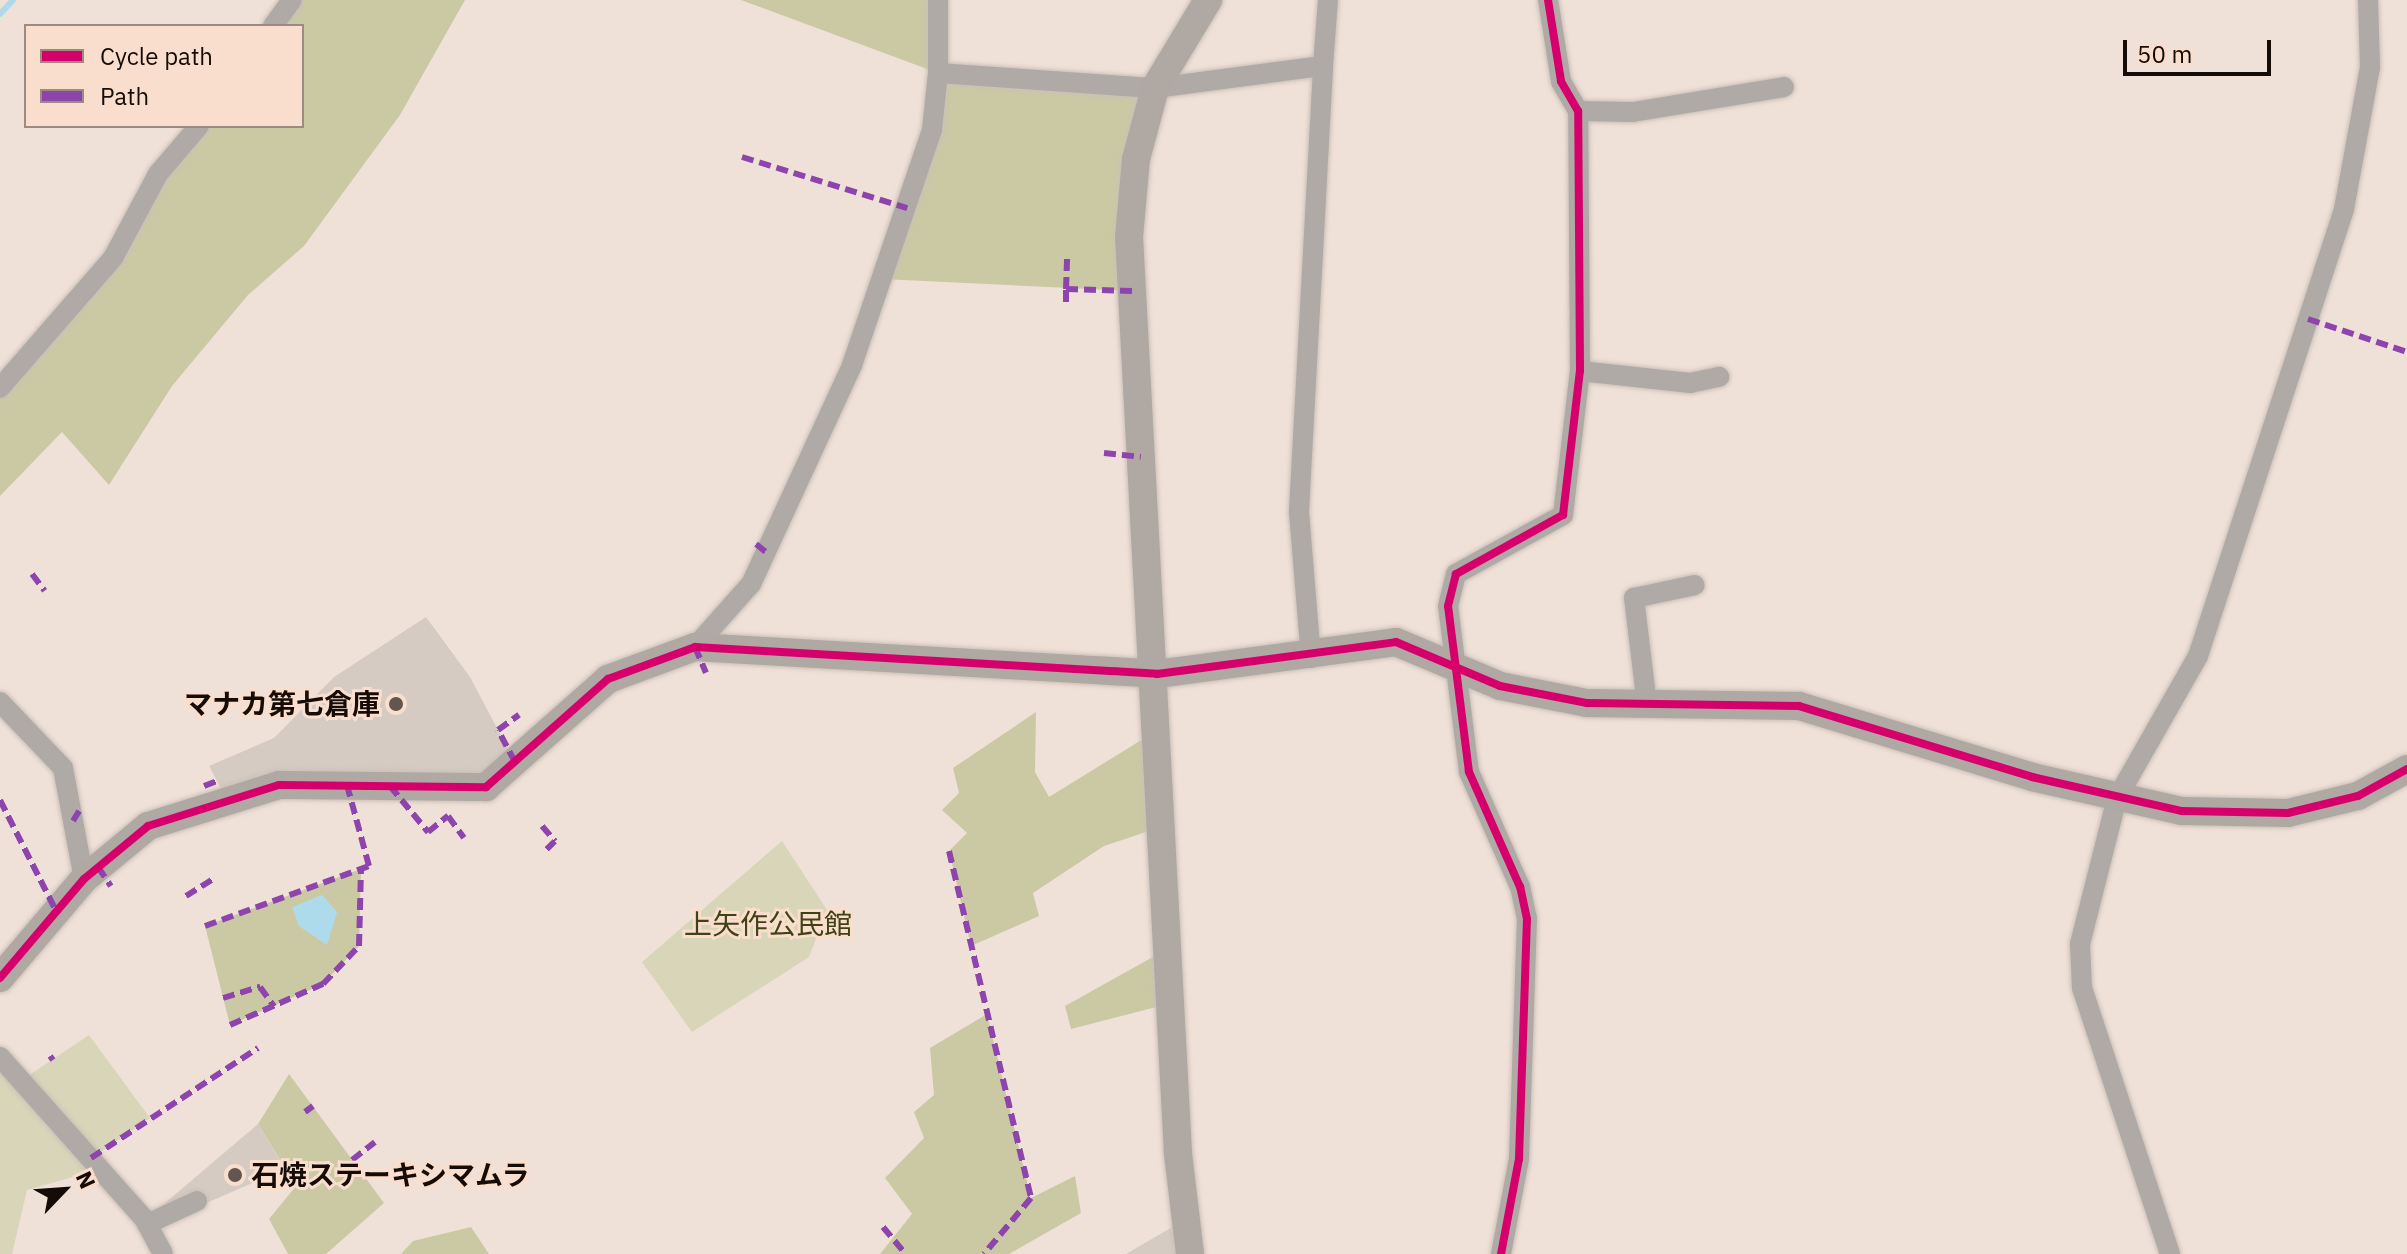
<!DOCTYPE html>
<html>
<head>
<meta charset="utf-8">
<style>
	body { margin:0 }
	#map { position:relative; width:2407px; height:1254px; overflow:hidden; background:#f0e1d8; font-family:"IBM Plex Sans","Noto Sans JP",sans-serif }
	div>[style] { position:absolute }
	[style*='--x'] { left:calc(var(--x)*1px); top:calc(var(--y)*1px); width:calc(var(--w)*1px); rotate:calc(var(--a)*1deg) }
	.green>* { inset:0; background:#d8d5b9 }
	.forest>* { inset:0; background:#cbc9a4 }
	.water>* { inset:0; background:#aedbec }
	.stream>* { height:6px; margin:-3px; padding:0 3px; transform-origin:3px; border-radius:3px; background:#aedbec }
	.building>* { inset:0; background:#d5cbc2 }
	.roads { filter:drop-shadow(0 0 2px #cac0b8) drop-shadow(0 0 2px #cac0b8) }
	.street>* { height:20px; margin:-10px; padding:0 10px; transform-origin:10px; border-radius:10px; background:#afaaa6 }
	.secondary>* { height:28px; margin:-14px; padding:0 14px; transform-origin:14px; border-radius:14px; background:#b0a8a3 }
	.quiet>* { height:6px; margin-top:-3px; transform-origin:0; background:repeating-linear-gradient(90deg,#8e44ad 0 12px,transparent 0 18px) }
	.cycleway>* { height:8px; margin:-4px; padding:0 4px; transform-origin:4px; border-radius:4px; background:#d6006c }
	.dots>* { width:22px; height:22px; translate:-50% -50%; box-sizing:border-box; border:4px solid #fadecd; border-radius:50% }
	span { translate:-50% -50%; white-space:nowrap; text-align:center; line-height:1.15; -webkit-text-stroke:6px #fadecd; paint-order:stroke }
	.poi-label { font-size:28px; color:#150c07; font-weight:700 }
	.right { translate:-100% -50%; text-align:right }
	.left { translate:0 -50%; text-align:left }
	.park-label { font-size:28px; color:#3e4215 }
	.legend { position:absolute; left:24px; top:24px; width:280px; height:104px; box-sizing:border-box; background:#fadecd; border:2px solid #9e8a7e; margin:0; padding:10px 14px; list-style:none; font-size:24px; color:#150c07 }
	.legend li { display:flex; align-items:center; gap:16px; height:40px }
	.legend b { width:40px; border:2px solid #9e8a7e }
	.north { position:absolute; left:24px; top:1150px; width:80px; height:80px; -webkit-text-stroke:6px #fadecd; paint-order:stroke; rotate:65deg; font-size:22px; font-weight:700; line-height:32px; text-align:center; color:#150c07 }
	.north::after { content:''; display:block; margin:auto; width:28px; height:36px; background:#150c07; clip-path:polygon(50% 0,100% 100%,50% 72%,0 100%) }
	.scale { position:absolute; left:2123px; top:40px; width:148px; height:36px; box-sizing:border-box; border:4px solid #150c07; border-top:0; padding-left:10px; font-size:24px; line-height:28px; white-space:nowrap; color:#150c07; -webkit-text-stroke:6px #fadecd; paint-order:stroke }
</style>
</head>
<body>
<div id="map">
	<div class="green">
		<i style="clip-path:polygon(782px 841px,827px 910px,809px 957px,692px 1032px,642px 962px)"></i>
		<i style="clip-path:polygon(89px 1035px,150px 1118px,92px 1158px,101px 1169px,27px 1190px,12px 1254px,0 1254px,0 1058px,22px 1080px)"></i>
	</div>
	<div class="forest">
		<i style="clip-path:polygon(292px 0,465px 0,400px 115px,304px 246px,248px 295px,172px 386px,109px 485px,62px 432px,0 496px,0 388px,52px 331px,199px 126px,302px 126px,302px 26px,273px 26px)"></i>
		<i style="clip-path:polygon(741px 0,938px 0,938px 73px,1155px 88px,1132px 291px,882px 279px,938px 73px)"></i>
		<i style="clip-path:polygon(1036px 712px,1035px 772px,1049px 797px,1143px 739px,1164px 826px,1104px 846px,1033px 893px,1039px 916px,971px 946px,949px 851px,967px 833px,942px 810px,959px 793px,953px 768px)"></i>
		<i style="clip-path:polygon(361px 869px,359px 946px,323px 984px,230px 1025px,205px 926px)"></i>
		<i style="clip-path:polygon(1169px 948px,1172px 1003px,1071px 1029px,1065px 1006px)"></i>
		<i style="clip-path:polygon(987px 1014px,1031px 1198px,1075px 1176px,1081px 1213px,1009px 1254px,880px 1254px,912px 1214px,885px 1178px,924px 1138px,914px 1112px,934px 1095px,930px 1048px)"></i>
		<i style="clip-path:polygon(289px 1074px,384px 1203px,326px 1254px,288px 1254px,269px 1219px,296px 1186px,258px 1124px)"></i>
		<i style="clip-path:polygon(471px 1227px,489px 1254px,401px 1254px,413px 1241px)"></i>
	</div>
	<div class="water">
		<i style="clip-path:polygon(322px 895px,337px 912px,327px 945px,299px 926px,292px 907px)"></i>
	</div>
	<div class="stream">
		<i style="--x:0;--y:14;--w:19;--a:-47"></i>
	</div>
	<div class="building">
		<i style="clip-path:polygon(426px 617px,470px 677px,515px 762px,486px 787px,226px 798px,209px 766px,274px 738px,334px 677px)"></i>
		<i style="clip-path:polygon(258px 1124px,285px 1169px,149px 1228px,145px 1220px)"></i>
		<i style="clip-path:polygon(1186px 1219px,1190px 1254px,1126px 1254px)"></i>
	</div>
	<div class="roads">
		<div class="street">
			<i style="--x:938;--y:0;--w:73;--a:90"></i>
			<i style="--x:273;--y:26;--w:32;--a:-54"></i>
			<i style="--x:1578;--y:111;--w:55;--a:1"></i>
			<i style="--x:1633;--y:112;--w:153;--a:-9.4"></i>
			<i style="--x:1580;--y:371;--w:111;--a:6.2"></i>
			<i style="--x:1690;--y:383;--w:30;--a:-12"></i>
			<i style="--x:0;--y:388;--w:172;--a:-49"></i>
			<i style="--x:113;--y:258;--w:95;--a:-61.8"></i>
			<i style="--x:158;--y:174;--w:63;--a:-49.5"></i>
			<i style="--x:695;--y:647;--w:84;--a:-48.4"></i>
			<i style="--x:751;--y:584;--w:241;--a:-65.2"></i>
			<i style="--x:852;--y:365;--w:248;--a:-71.2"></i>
			<i style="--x:932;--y:130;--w:57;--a:-84"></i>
			<i style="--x:938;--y:73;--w:218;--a:4"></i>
			<i style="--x:1155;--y:88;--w:169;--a:-7.5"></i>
			<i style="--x:1323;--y:66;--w:66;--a:-85.7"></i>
			<i style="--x:1311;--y:658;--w:147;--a:-94.7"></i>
			<i style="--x:1299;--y:511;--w:446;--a:-86.9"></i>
			<i style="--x:0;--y:702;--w:91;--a:46.3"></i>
			<i style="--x:63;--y:768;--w:113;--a:79.3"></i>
			<i style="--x:1647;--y:705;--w:108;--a:-96.9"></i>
			<i style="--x:1634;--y:598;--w:62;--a:-12"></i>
			<i style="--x:0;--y:1057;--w:218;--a:48.3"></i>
			<i style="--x:145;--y:1220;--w:38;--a:62"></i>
			<i style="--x:147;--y:1224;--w:55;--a:-24.7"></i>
			<i style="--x:1501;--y:1254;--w:97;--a:-79.3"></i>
			<i style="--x:1519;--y:1159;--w:240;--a:-88.1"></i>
			<i style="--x:1527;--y:919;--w:33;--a:-102"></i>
			<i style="--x:1520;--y:887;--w:126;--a:-113.9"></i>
			<i style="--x:1469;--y:772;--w:167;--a:-97.2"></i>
			<i style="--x:1448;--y:606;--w:33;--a:-76"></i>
			<i style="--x:1456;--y:574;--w:122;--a:-28.9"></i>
			<i style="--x:1563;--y:515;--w:145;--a:-83.3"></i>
			<i style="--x:1580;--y:371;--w:260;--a:-90.4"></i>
			<i style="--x:1578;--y:111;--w:34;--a:-120"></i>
			<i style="--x:1561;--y:81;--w:82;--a:-99.1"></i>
			<i style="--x:2170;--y:1254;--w:280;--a:-108.3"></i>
			<i style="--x:2082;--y:988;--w:44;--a:-92.6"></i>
			<i style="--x:2080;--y:944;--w:151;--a:-75.8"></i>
			<i style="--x:2117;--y:798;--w:163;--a:-60.3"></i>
			<i style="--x:2198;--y:656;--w:470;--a:-71.9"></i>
			<i style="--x:2344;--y:209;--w:144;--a:-79.6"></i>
			<i style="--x:2370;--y:67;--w:67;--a:-91.7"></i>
		</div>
		<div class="secondary">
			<i style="--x:0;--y:978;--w:130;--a:-49.7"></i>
			<i style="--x:84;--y:879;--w:83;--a:-39.6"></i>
			<i style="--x:148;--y:826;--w:137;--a:-17.4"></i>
			<i style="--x:279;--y:785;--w:207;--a:0.6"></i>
			<i style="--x:486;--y:787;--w:163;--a:-41.5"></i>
			<i style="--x:608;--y:679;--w:93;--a:-20.2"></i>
			<i style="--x:695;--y:647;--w:463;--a:3.3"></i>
			<i style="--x:1157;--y:674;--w:241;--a:-7.6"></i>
			<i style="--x:1396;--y:642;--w:113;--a:22.9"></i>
			<i style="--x:1500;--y:686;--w:89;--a:11.1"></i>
			<i style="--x:1587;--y:703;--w:212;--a:0.8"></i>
			<i style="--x:1799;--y:706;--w:244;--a:16.9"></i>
			<i style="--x:2032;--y:777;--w:154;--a:12.8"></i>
			<i style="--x:2182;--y:811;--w:106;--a:1.1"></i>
			<i style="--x:2288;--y:813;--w:72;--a:-13.7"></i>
			<i style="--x:2358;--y:796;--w:56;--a:-28.9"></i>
			<i style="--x:1190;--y:1254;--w:102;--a:-96.8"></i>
			<i style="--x:1178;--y:1153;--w:917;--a:-93.06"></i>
			<i style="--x:1129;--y:237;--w:78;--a:-84.9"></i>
			<i style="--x:1136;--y:159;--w:73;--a:-75"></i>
			<i style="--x:1155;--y:88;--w:103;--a:-58.9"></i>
		</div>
	</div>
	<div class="quiet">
		<i style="--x:742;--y:157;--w:173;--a:17.2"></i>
		<i style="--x:1066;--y:289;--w:34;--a:-88"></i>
		<i style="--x:1066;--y:302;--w:13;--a:-90"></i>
		<i style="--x:1066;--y:289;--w:66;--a:1.7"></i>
		<i style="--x:2308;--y:319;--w:104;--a:18.4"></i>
		<i style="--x:1104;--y:453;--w:37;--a:6"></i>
		<i style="--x:756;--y:544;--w:14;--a:39"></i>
		<i style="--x:32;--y:574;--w:21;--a:53"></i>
		<i style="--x:695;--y:647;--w:28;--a:67"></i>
		<i style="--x:515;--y:762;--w:36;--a:-118"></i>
		<i style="--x:498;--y:730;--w:26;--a:-36"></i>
		<i style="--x:204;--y:786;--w:14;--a:-21"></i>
		<i style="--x:390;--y:786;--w:60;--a:50.4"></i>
		<i style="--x:428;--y:832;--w:26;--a:-39"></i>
		<i style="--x:448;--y:816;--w:27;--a:54"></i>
		<i style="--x:0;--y:800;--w:124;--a:63.2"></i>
		<i style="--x:73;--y:821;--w:12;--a:-59"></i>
		<i style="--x:542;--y:826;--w:20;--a:49"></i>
		<i style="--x:555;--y:841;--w:14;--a:135"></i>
		<i style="--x:949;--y:851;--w:357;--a:76.7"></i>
		<i style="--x:1031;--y:1198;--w:73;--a:130"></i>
		<i style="--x:98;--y:867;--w:23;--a:56"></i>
		<i style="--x:186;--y:896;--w:32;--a:-32"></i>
		<i style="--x:205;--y:926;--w:175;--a:-20.1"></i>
		<i style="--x:369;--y:866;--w:84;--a:-105.2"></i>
		<i style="--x:223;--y:998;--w:39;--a:-17"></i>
		<i style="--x:260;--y:987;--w:24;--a:54"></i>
		<i style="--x:230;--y:1025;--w:102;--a:-23.8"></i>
		<i style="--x:323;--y:984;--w:52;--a:-46.5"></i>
		<i style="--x:359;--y:946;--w:77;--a:-88.5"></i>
		<i style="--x:50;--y:1056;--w:5;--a:53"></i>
		<i style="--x:305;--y:1112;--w:10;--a:-37"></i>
		<i style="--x:91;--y:1158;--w:200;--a:-33.4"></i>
		<i style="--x:352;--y:1160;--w:29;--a:-38"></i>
		<i style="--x:883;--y:1227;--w:35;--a:50"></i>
	</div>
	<div class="cycleway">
		<i style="--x:0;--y:978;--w:130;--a:-49.7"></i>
		<i style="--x:84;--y:879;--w:83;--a:-39.6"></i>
		<i style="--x:148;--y:826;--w:137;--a:-17.4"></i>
		<i style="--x:279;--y:785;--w:207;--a:0.6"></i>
		<i style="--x:486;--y:787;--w:163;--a:-41.5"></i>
		<i style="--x:608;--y:679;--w:93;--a:-20.2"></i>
		<i style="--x:695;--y:647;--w:463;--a:3.3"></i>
		<i style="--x:1157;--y:674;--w:241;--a:-7.6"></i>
		<i style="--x:1396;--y:642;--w:113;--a:22.9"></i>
		<i style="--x:1500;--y:686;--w:89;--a:11.1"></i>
		<i style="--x:1587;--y:703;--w:212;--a:0.8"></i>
		<i style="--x:1799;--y:706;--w:244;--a:16.9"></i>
		<i style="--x:2032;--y:777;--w:154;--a:12.8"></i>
		<i style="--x:2182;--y:811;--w:106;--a:1.1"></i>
		<i style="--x:2288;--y:813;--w:72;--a:-13.7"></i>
		<i style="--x:2358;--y:796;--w:56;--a:-28.9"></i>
		<i style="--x:1501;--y:1254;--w:97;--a:-79.3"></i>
		<i style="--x:1519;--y:1159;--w:240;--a:-88.1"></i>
		<i style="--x:1527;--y:919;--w:33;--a:-102"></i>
		<i style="--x:1520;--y:887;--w:126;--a:-113.9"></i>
		<i style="--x:1469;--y:772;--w:167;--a:-97.2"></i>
		<i style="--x:1448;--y:606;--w:33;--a:-76"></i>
		<i style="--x:1456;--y:574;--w:122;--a:-28.9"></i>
		<i style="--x:1563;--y:515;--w:145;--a:-83.3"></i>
		<i style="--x:1580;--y:371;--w:260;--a:-90.4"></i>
		<i style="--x:1578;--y:111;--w:34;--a:-120"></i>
		<i style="--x:1561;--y:81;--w:82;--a:-99.1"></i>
	</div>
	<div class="dots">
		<i style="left:396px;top:704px;background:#625750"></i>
		<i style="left:235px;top:1175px;background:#625750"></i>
	</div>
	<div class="poi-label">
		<span class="right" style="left:380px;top:704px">マナカ第七倉庫</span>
		<span class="left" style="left:251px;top:1175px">石焼ステーキシマムラ</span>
	</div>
	<div class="park-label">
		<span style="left:768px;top:924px">上矢作公民館</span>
	</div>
	<ul class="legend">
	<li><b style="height:10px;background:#d6006c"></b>Cycle path</li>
	<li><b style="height:10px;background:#8e44ad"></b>Path</li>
	</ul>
	<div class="north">N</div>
	<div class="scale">50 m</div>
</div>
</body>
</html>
